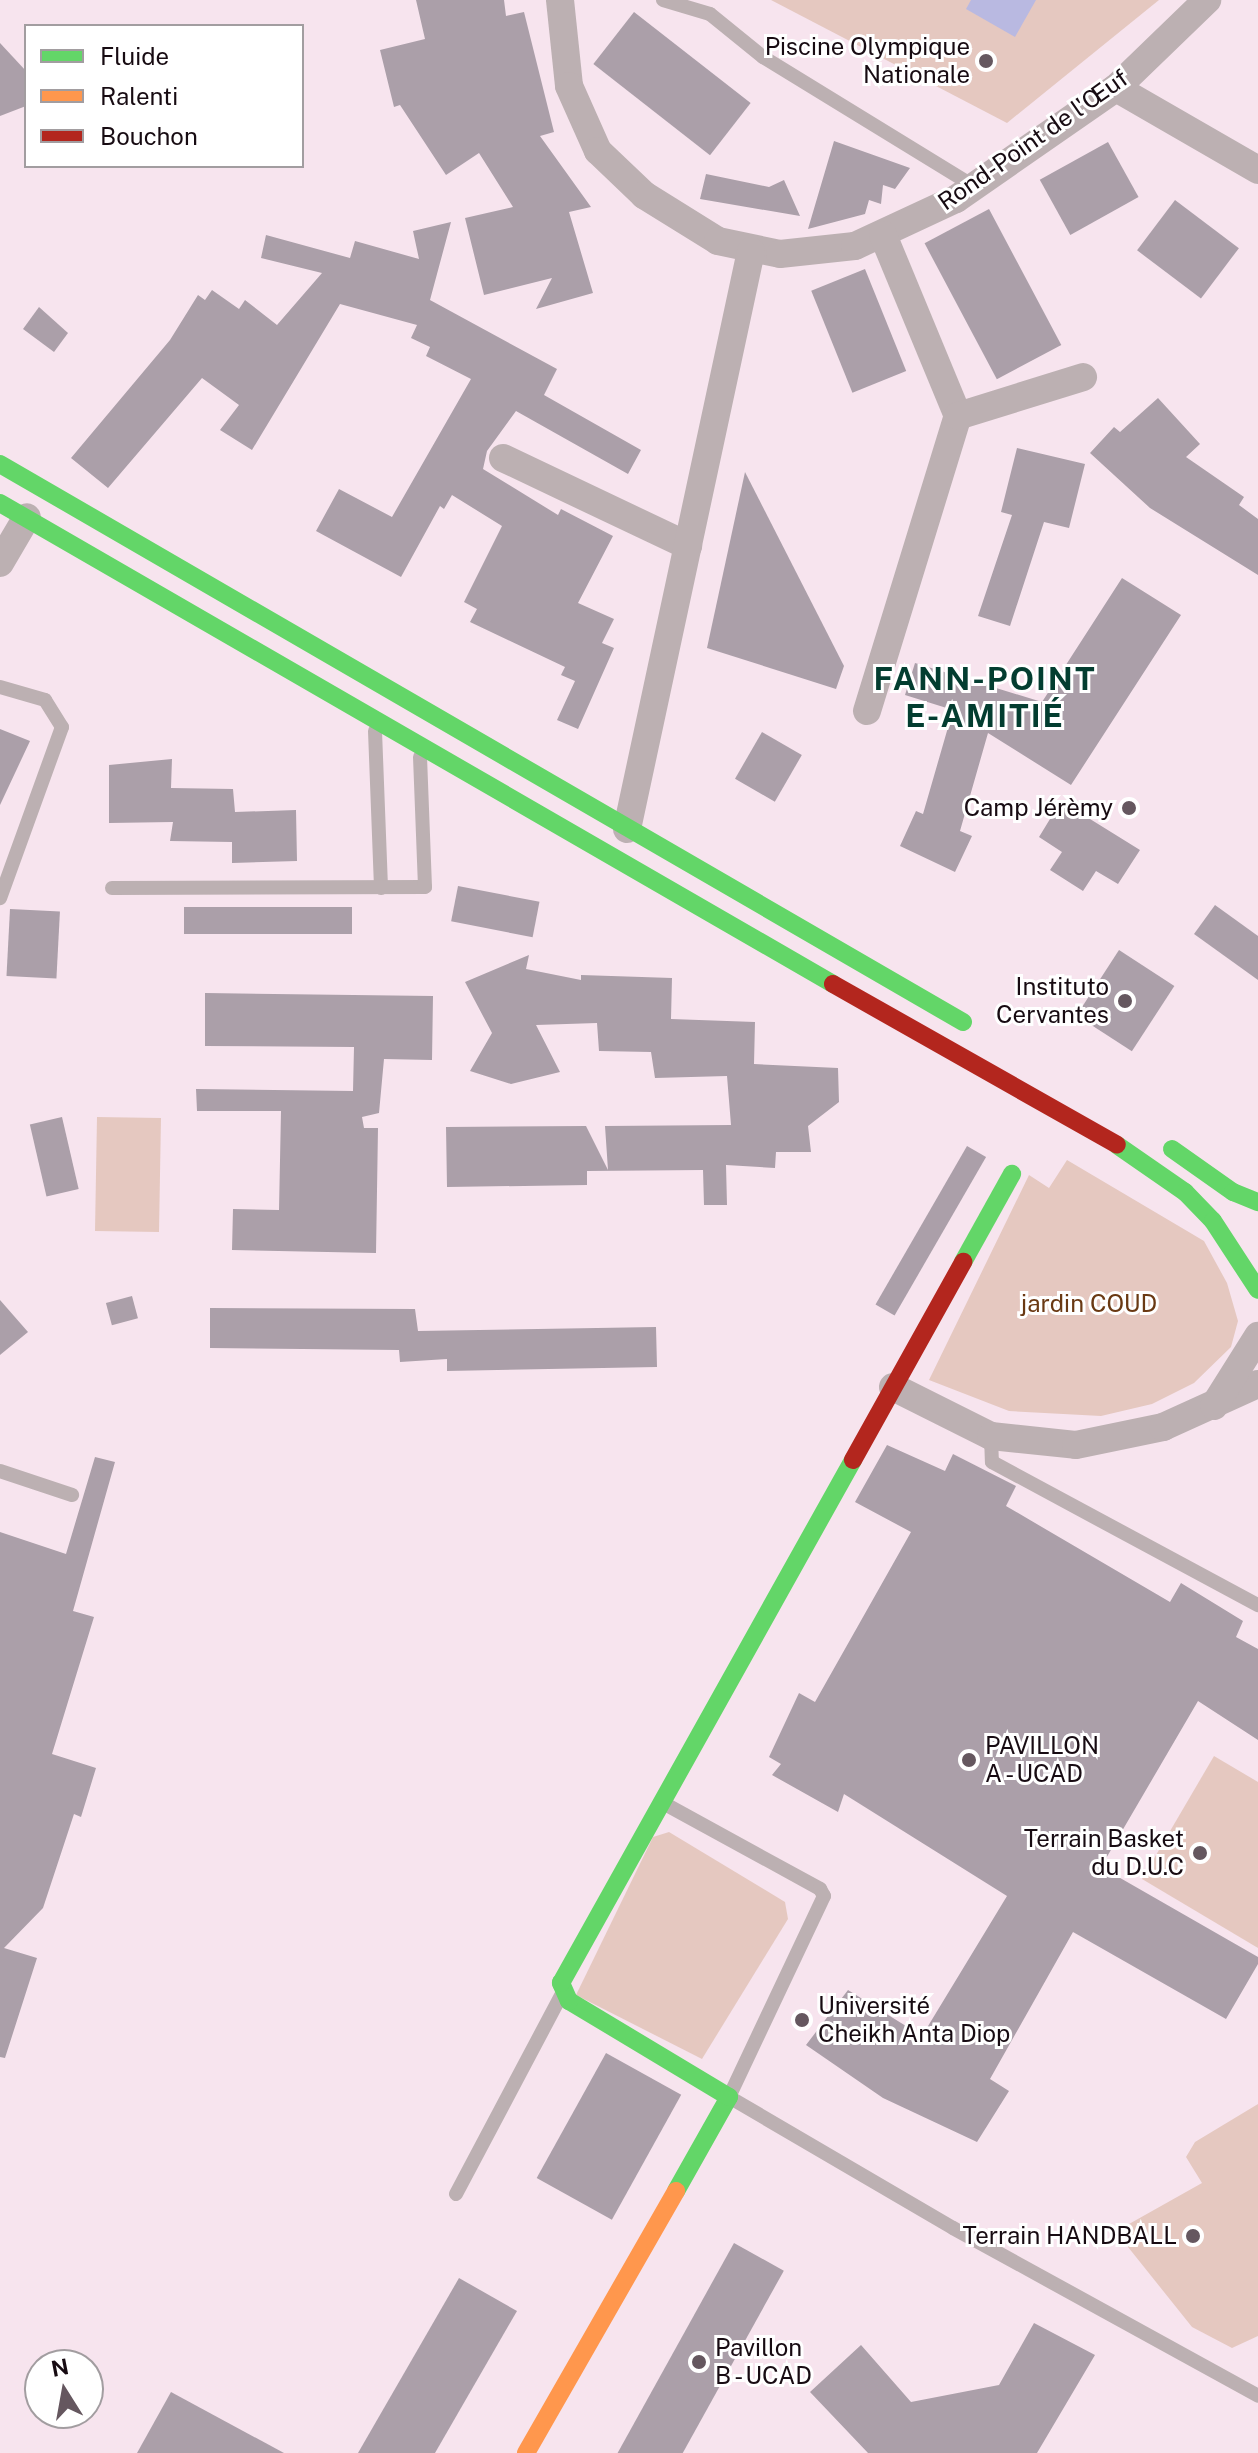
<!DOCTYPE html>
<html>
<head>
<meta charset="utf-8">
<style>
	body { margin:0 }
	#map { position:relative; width:1258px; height:2453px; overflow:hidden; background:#f7e4ee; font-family:"Public Sans",sans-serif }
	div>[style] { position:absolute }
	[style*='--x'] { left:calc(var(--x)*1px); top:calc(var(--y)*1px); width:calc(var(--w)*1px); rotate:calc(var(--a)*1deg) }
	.green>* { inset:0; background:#e5c8c0; transform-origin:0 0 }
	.water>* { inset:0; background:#b9b9e1 }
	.building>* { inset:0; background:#ab9fa9; transform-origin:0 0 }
	.lane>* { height:14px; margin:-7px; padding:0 7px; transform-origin:7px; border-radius:7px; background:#bcb0b2 }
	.street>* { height:28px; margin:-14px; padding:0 14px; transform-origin:14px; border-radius:14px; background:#bcb0b2 }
	.fast>* { height:18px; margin:-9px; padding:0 9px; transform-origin:9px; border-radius:9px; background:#63d668 }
	.slow>* { height:18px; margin:-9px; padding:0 9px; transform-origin:9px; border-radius:9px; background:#ff974d }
	.jam>* { height:18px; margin:-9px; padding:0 9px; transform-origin:9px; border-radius:9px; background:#b3261e }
	.dots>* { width:22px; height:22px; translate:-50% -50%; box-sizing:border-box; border:4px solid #fff; border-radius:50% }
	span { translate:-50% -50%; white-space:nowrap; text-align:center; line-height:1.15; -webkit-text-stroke:6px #fff; paint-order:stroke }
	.poi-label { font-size:24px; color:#170b12 }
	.right { translate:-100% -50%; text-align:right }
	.left { translate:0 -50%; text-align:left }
	.street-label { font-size:24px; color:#170b12 }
	.park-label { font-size:24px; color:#6a3913 }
	.district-label { font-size:32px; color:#033d30; font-weight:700; letter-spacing:2px }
	.legend { position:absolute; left:24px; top:24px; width:280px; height:144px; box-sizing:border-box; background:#fff; border:2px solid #a29da0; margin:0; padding:10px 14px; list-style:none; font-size:24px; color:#170b12 }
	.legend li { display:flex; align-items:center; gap:16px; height:40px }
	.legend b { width:40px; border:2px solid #a29da0 }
	.north { position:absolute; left:24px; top:2349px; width:80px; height:80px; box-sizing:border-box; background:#fff; border:2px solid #a29da0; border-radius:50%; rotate:349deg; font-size:22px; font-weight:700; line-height:32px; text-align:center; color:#170b12 }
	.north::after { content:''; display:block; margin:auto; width:28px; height:36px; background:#65575f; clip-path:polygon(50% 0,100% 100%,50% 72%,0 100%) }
</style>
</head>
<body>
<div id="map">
	<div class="green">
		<i style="clip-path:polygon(771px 0,1159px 0,1007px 123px)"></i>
		<i style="left:97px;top:1117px;width:64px;height:114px;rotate:1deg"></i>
		<i style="clip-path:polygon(1067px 1160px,1204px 1241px,1227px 1283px,1238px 1321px,1231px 1347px,1194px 1383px,1152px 1404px,1101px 1416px,1009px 1411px,929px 1380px,1029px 1175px,1049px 1188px)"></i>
		<i style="clip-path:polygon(1214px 1756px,1258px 1782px,1258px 1948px,1142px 1879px)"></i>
		<i style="clip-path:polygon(669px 1832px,785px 1902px,788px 1919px,702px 2059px,576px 1995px,653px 1837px)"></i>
		<i style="clip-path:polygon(1258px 2104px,1258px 2336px,1232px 2348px,1192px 2327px,1128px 2247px,1129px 2224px,1202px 2183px,1186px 2157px,1195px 2142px)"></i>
	</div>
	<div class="water">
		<i style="clip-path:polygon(971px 0,1036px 0,1015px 37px,966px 9px)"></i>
	</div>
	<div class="building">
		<i style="clip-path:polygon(416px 0,504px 0,506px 16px,524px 12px,554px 132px,540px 136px,591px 207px,569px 212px,593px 293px,536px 309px,552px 278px,484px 295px,465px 218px,513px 207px,479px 153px,446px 175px,400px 105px,394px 107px,380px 50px,425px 39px)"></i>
		<i style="left:634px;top:12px;width:148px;height:66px;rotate:38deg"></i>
		<i style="clip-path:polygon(0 43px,26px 71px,26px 106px,0 116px)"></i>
		<i style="clip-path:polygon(834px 141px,910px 168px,895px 189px,883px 185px,881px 204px,869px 200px,865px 214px,808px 229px)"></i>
		<i style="left:1108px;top:142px;width:63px;height:78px;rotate:61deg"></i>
		<i style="clip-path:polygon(706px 174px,769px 187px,784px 180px,800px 216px,700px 199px)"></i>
		<i style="left:1175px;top:200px;width:80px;height:63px;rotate:37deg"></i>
		<i style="left:989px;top:209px;width:154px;height:73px;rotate:62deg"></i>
		<i style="clip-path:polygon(451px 222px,430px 300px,557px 369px,544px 395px,641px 450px,628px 474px,516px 411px,487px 451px,483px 469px,558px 515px,561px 509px,613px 536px,578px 603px,614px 619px,602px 643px,614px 648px,578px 729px,557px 720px,575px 681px,561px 675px,565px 667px,470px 622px,477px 609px,464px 602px,502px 526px,452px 495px,444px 509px,440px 506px,401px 577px,316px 531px,339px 489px,392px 517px,471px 379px,426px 356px,430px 347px,411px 338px,417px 325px,340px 304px,252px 450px,220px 430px,239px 405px,202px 378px,108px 488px,71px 458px,170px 340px,198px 295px,205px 300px,212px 290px,239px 309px,245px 300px,277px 325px,322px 273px,261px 258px,266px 235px,350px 258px,355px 241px,419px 259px,413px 231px)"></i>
		<i style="left:865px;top:269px;width:110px;height:58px;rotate:68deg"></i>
		<i style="clip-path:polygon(39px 307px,68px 333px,54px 352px,23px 329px)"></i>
		<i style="clip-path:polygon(1158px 398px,1200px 444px,1186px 457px,1244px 497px,1239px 505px,1258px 519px,1258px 575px,1150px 508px,1090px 453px,1114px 427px,1120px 432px)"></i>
		<i style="clip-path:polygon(1017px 448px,1085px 464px,1069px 528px,1044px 522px,1010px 626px,978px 616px,1012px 515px,1001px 512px)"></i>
		<i style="clip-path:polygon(745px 472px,844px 666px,836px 689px,707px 648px)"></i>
		<i style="clip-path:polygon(1122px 578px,1181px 615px,1071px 785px,988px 733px,960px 831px,972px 836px,955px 872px,900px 846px,916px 811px,923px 814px,953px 710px,905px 695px,915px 663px,1042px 702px)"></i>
		<i style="clip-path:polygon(0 729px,30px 741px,0 805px)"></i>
		<i style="left:762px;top:732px;width:46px;height:54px;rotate:30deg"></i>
		<i style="clip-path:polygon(172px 759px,171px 788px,233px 789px,235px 812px,296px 810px,297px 861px,232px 863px,232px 842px,170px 841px,173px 822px,109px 823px,109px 765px)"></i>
		<i style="clip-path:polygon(1061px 801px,1140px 850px,1118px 884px,1096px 871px,1083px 891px,1050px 870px,1062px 852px,1039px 837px)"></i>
		<i style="left:458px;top:886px;width:83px;height:36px;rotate:11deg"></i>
		<i style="clip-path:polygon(1215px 905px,1258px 936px,1258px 980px,1194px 934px)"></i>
		<i style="left:184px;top:907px;width:168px;height:27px"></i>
		<i style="left:10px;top:909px;width:50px;height:67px;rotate:3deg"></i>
		<i style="left:1119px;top:950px;width:66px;height:78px;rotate:33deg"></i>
		<i style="clip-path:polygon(529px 955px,526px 969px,581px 980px,581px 975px,672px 978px,671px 1019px,755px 1022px,754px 1064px,838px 1068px,839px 1102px,808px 1126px,811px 1152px,776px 1152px,775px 1168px,726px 1165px,727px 1205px,704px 1205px,703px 1170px,587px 1171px,587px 1185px,447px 1187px,446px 1127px,586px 1126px,608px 1170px,605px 1126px,731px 1125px,727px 1076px,655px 1078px,651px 1052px,599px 1051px,597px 1023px,536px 1025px,560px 1072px,511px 1084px,470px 1071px,492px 1033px,465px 982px)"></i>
		<i style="clip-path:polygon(205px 993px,433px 996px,432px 1060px,384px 1059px,379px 1113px,362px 1117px,364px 1128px,378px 1128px,376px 1253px,232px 1250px,233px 1209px,279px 1210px,281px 1111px,197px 1111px,196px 1089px,353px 1091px,354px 1047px,205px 1046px)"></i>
		<i style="left:62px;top:1117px;width:74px;height:33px;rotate:77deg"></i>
		<i style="left:967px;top:1146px;width:22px;height:183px;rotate:30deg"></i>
		<i style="left:132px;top:1296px;width:23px;height:27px;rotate:75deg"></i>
		<i style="clip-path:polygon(0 1300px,28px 1332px,0 1355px)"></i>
		<i style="clip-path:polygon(210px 1308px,415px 1309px,418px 1331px,656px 1327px,657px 1367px,447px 1371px,447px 1359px,400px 1362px,399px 1350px,210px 1348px)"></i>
		<i style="clip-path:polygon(887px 1445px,945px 1471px,953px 1454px,1016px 1486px,1006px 1506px,1170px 1602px,1181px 1583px,1243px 1621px,1236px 1637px,1258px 1649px,1258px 1740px,1198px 1701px,1101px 1867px,1258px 1957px,1258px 1964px,1226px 2019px,1073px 1932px,990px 2079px,1009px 2091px,977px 2142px,883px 2098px,806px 2045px,848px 1990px,922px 2036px,1007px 1896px,844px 1794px,838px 1812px,772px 1775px,781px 1764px,769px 1757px,799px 1693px,815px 1702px,911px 1532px,855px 1502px)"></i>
		<i style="clip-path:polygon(95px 1457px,115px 1462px,73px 1611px,94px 1617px,52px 1754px,96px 1768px,81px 1817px,74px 1814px,43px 1908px,4px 1948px,37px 1958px,5px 2058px,0 2057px,0 1532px,66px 1554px)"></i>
		<i style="left:606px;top:2053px;width:86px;height:143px;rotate:29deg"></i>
		<i style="left:734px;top:2243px;width:57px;height:242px;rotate:29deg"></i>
		<i style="clip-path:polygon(459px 2278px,517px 2311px,435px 2453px,358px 2453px)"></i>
		<i style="clip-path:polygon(1034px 2323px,1095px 2355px,1037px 2453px,868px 2453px,810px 2392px,861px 2345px,911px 2402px,999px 2385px)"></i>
		<i style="clip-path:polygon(171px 2392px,284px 2453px,137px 2453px)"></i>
	</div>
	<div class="lane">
		<i style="--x:663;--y:0;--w:49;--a:16.6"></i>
		<i style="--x:710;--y:14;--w:68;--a:39.1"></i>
		<i style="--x:763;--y:57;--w:249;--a:31.5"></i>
		<i style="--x:0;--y:687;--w:47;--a:16.1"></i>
		<i style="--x:45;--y:700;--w:32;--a:58"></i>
		<i style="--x:62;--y:727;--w:182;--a:109.9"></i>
		<i style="--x:375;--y:731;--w:157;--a:87.8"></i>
		<i style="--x:112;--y:888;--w:313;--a:-0.2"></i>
		<i style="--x:425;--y:887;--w:130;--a:-92.2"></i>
		<i style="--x:991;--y:1436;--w:26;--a:88"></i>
		<i style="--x:992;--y:1462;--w:302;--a:28.3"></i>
		<i style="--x:0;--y:1471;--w:76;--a:18.4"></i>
		<i style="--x:665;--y:1804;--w:177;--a:28.7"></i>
		<i style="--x:820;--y:1889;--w:8;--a:60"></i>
		<i style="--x:824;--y:1896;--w:222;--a:115.3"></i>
		<i style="--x:729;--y:2097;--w:259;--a:30.3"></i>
		<i style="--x:953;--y:2228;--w:348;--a:28.8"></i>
		<i style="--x:456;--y:2194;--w:224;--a:-62.1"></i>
	</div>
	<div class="street">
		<i style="--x:560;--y:0;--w:86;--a:84"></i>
		<i style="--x:569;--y:86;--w:71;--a:66"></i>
		<i style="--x:598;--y:151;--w:64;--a:43.7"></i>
		<i style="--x:644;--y:195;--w:87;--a:31.9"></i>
		<i style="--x:718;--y:241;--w:63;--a:11.8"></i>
		<i style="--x:780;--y:254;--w:75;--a:-6.1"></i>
		<i style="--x:855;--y:246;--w:111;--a:-25"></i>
		<i style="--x:956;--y:199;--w:195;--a:-34.8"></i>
		<i style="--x:1116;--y:88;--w:127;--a:-44"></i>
		<i style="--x:1116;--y:88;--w:164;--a:30"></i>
		<i style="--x:883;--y:235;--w:196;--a:67.5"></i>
		<i style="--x:503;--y:458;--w:205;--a:25.4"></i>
		<i style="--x:0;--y:563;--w:53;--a:-59.6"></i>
		<i style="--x:867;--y:711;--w:309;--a:-72.9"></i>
		<i style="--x:958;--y:416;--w:131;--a:-17.3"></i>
		<i style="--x:627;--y:829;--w:591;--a:-77.89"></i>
		<i style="--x:893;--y:1387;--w:110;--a:26.6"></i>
		<i style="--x:991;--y:1436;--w:85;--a:6"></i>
		<i style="--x:1076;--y:1445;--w:89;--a:-11.7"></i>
		<i style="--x:1163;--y:1427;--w:104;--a:-24.4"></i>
		<i style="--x:1214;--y:1406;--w:83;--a:-57.8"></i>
	</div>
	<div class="fast">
		<i style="--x:0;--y:464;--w:1113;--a:30.09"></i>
		<i style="--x:0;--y:503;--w:962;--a:30"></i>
		<i style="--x:1117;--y:1145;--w:83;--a:34.7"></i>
		<i style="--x:1185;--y:1192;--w:40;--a:46"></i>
		<i style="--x:1213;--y:1221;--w:82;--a:56.9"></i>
		<i style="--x:1172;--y:1149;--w:75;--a:35.2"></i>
		<i style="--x:1233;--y:1192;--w:27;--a:22"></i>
		<i style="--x:963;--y:1262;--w:101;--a:-60.9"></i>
		<i style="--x:676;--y:2191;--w:108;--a:-60.6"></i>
		<i style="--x:729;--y:2097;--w:187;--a:-149"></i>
		<i style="--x:569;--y:2001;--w:20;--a:-114"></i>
		<i style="--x:561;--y:1983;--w:599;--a:-60.82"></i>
	</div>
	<div class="slow">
		<i style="--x:526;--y:2453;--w:302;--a:-60.2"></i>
	</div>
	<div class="jam">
		<i style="--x:833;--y:984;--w:326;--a:29.5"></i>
		<i style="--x:853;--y:1460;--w:227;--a:-60.9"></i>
	</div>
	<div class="dots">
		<i style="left:986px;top:61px;background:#65575f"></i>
		<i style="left:1129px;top:808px;background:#65575f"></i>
		<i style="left:1125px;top:1001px;background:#65575f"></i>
		<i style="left:969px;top:1760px;background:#65575f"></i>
		<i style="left:1200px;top:1853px;background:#65575f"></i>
		<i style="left:802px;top:2020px;background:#65575f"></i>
		<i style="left:1193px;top:2236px;background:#65575f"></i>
		<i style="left:699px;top:2362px;background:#65575f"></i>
	</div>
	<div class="poi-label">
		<span class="right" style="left:970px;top:61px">Piscine Olympique<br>Nationale</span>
		<span class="right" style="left:1113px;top:808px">Camp Jérèmy</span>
		<span class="right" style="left:1109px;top:1001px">Instituto<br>Cervantes</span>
		<span class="left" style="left:985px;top:1760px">PAVILLON<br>A - UCAD</span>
		<span class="right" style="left:1184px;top:1853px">Terrain Basket<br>du D.U.C</span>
		<span class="left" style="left:818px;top:2020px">Université<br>Cheikh Anta Diop</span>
		<span class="right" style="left:1177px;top:2236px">Terrain HANDBALL</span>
		<span class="left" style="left:715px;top:2362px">Pavillon<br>B - UCAD</span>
	</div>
	<div class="street-label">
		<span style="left:1033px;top:140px;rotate:-35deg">Rond-Point de l'Œuf</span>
	</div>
	<div class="park-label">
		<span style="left:1089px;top:1304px">jardin COUD</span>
	</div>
	<div class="district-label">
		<span style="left:985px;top:698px">FANN-POINT<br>E-AMITIÉ</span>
	</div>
	<ul class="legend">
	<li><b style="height:10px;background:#63d668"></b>Fluide</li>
	<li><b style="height:10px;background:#ff974d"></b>Ralenti</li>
	<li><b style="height:10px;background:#b3261e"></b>Bouchon</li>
	</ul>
	<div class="north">N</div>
</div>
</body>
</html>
